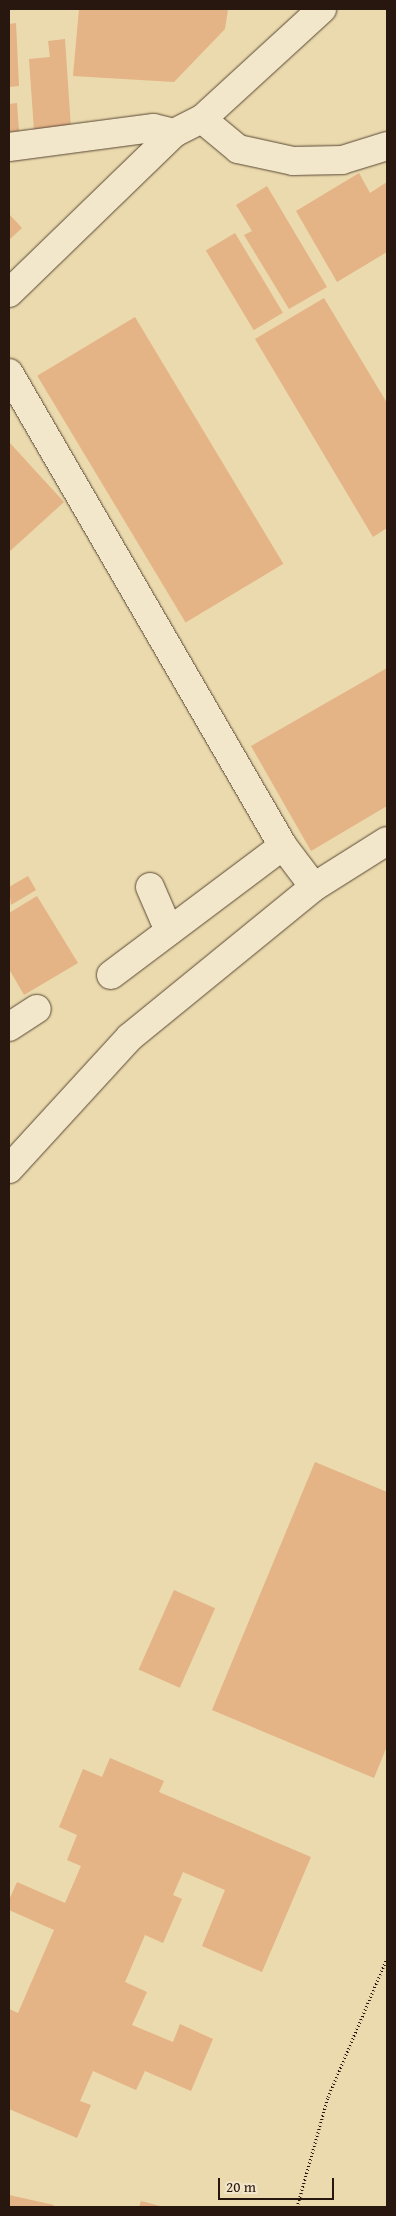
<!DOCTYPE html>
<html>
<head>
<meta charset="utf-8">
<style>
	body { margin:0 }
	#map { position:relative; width:396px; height:2216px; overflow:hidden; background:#ebdaad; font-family:"Gentium Book Plus",serif }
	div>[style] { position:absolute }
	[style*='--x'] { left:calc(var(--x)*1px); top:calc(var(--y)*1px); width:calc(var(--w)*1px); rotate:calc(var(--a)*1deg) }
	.building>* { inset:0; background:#e4b386; transform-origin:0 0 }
	.path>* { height:3px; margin-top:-1.5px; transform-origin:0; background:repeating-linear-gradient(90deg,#28170e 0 1px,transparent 0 3.5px) }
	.roads { filter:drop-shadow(0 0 1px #594836) drop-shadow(0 0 1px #594836) }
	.minor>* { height:28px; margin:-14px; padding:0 14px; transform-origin:14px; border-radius:14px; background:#f2e7ca }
	.tertiary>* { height:28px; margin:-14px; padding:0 14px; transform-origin:14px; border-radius:14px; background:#f2e7ca }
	span { translate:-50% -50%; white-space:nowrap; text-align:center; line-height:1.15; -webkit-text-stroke:5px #f2e7ca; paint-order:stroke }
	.frame { position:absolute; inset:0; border:10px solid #28170e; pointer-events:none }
	.scale { position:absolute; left:218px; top:2178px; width:116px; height:22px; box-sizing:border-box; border:2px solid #28170e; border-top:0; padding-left:6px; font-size:15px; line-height:18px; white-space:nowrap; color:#28170e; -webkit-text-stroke:4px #f2e7ca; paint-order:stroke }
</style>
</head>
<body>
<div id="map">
	<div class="building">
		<i style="clip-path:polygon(79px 9px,228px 9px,225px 29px,174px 82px,73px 76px)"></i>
		<i style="clip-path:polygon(16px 23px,19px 86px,9px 87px,9px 24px)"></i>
		<i style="clip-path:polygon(65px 39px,71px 128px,34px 131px,29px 59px,50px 57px,48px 41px)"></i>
		<i style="clip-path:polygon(17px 103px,19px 131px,9px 132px,9px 104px)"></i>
		<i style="clip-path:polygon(359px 173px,370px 193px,387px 182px,387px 252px,337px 282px,296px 211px)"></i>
		<i style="clip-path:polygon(267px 186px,327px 287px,289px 309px,244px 235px,252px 231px,236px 205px)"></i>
		<i style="clip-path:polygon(9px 214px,22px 228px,9px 240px)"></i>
		<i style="left:235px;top:233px;width:93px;height:34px;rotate:59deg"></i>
		<i style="clip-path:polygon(324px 298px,387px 403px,387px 528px,373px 537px,255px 339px)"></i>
		<i style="left:135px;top:317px;width:288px;height:114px;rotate:59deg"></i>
		<i style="clip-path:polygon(9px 442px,64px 502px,9px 552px)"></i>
		<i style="clip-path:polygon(387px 668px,387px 806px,311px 851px,251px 746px)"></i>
		<i style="clip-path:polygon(28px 876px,36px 890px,11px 905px,9px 887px)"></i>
		<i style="clip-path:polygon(37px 896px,78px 963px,24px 995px,9px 969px,9px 913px)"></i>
		<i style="clip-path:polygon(315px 1462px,387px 1492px,387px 1746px,374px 1778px,212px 1710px)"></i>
		<i style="left:174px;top:1590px;width:45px;height:87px;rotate:24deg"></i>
		<i style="clip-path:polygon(110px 1758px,164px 1781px,159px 1792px,311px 1857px,262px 1972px,202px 1946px,225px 1890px,183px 1872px,173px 1895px,182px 1899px,163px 1943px,145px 1935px,125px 1982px,147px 1992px,132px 2025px,173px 2042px,180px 2024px,213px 2039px,191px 2091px,145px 2071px,136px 2090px,93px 2071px,80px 2101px,91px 2105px,77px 2138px,9px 2109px,9px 2009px,18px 2013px,54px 1930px,9px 1910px,9px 1900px,17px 1882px,65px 1903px,81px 1866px,67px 1860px,77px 1835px,59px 1827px,83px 1769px,102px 1777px)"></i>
		<i style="clip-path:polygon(9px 2195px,54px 2205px,53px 2207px,9px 2207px)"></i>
		<i style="clip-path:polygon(141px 2201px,164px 2207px,139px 2207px)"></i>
	</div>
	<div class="path">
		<i style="--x:297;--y:2207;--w:114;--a:-74.3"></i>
		<i style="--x:328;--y:2097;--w:151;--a:-67"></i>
	</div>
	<div class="roads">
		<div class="minor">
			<i style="--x:202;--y:119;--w:47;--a:39.8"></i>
			<i style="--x:238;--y:149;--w:56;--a:12.3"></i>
			<i style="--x:293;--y:161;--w:49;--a:-1.2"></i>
			<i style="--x:342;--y:160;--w:47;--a:-17.3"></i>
			<i style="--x:9;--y:147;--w:146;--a:-7.5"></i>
			<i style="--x:154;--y:128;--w:21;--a:14"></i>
			<i style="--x:9;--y:373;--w:547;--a:59.92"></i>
			<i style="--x:283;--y:846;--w:51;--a:52.9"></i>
			<i style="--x:150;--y:887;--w:48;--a:66.6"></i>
			<i style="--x:111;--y:975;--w:215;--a:-36.9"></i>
			<i style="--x:9;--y:1027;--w:33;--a:-33"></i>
			<i style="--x:9;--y:1169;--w:179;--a:-47.5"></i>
			<i style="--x:130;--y:1037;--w:237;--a:-39.2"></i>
			<i style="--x:314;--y:887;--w:86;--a:-32.2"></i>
		</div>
		<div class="tertiary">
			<i style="--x:9;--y:293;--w:230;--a:-44.1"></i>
			<i style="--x:174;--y:133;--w:31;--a:-27"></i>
			<i style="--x:202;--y:119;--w:163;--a:-42.5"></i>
		</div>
	</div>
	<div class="frame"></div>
	<div class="scale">20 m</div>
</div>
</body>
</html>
